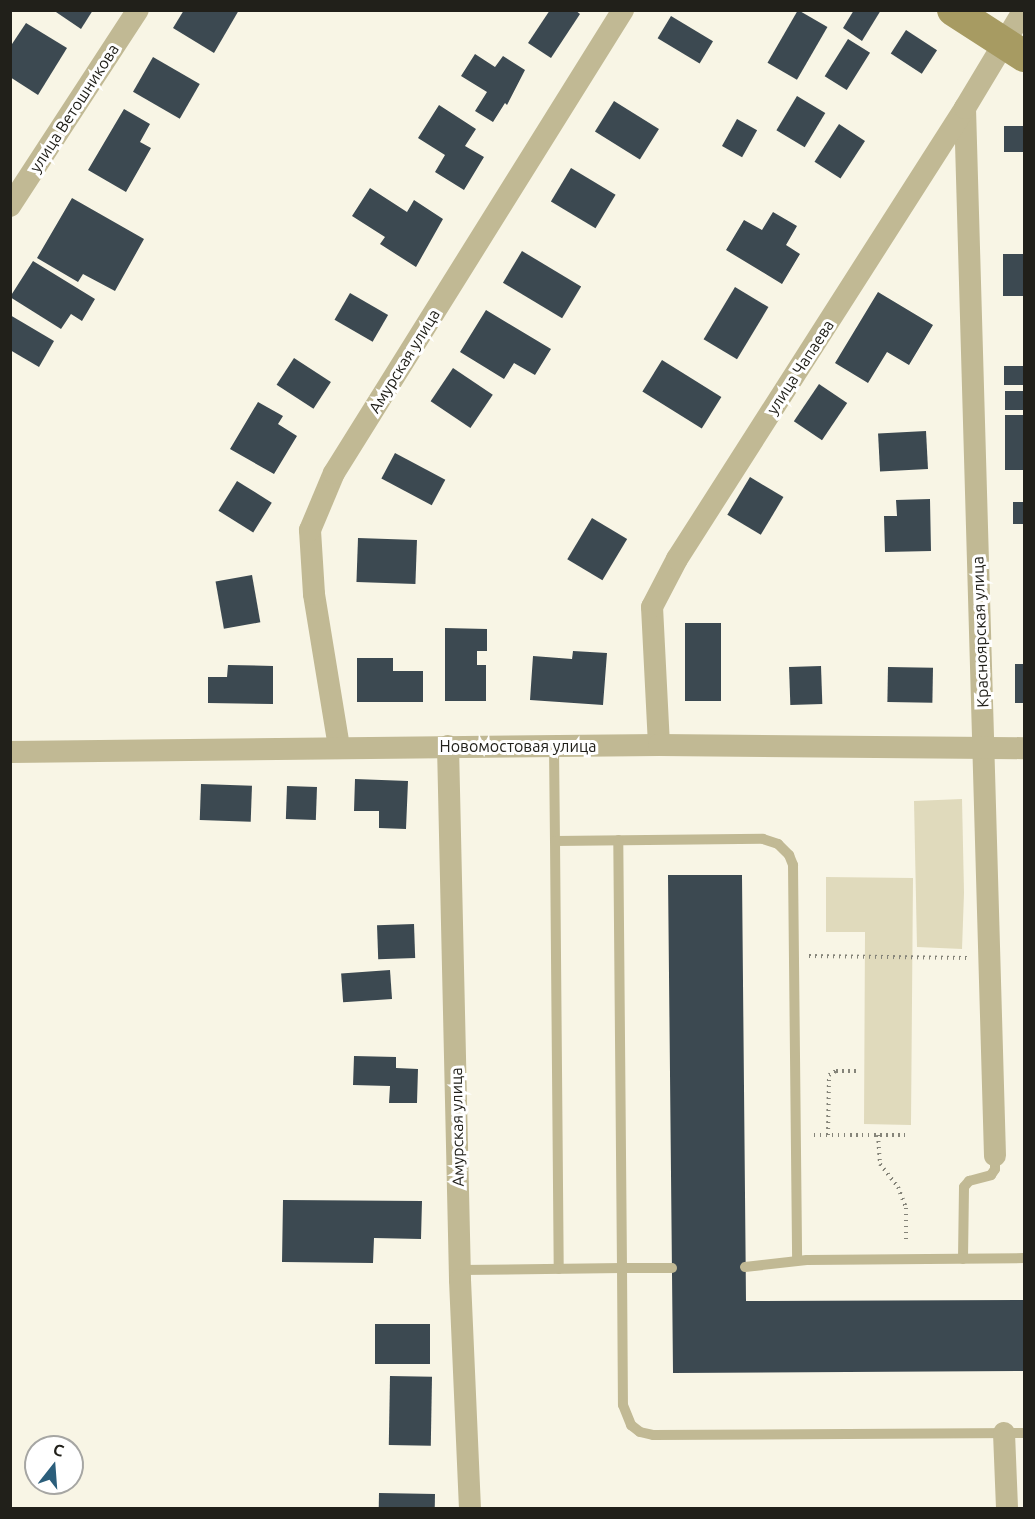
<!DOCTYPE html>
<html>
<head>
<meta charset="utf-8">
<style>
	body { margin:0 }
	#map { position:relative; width:1035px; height:1519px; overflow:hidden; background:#f8f5e5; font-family:Ubuntu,sans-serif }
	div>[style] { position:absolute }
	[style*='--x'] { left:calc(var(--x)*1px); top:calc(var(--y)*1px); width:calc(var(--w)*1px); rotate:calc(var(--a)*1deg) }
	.green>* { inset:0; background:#e0dabc }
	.building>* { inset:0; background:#3c4951; transform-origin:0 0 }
	.path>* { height:4px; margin-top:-2px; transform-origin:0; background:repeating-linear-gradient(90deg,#858479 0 1.5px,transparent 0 6px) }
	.lane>* { height:10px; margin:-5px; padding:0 5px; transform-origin:5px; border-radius:5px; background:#c1b994 }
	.street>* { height:22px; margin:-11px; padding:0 11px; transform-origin:11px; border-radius:11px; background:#c1b994 }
	.secondary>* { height:32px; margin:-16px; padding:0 16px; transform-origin:16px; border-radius:16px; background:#a79b62 }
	span { translate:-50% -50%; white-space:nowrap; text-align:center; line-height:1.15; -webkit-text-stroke:6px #fff; paint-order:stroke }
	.street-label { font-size:16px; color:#21201a }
	.frame { position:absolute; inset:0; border:12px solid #21201a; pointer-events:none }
	.north { position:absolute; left:24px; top:1435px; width:60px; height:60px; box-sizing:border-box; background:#fff; border:2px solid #a6a6a3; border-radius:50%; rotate:17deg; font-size:16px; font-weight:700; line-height:24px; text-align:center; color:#21201a }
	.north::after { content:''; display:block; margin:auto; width:21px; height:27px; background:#2b5e7b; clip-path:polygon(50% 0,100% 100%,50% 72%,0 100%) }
</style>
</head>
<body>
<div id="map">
	<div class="green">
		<i style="clip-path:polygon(962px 799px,964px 893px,962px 949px,917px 947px,914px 801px)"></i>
		<i style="clip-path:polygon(826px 877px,913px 878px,911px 1125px,864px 1124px,865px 932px,826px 932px)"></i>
	</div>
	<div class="building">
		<i style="clip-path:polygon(53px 10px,93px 10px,81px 29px)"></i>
		<i style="clip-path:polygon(184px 10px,239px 10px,214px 53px,173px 28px)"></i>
		<i style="clip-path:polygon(550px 10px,575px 10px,580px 14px,551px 58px,528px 43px)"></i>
		<i style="left:798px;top:10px;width:34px;height:61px;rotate:30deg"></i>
		<i style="clip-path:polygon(854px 10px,881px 10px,862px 41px,843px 28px)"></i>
		<i style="left:671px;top:16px;width:49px;height:26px;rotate:31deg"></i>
		<i style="clip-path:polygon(26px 23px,67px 48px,38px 95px,10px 77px,10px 47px)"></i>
		<i style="left:906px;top:30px;width:37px;height:28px;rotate:33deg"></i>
		<i style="left:848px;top:39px;width:26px;height:44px;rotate:32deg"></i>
		<i style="clip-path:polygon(475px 54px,495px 67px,503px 56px,525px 70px,507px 105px,505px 103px,493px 122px,475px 111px,487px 92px,461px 76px)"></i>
		<i style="left:153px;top:57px;width:54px;height:40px;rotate:30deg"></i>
		<i style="left:797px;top:96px;width:33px;height:40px;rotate:31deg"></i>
		<i style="left:614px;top:101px;width:53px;height:36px;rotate:32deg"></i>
		<i style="clip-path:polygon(439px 105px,476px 129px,465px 146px,484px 157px,464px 190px,435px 172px,445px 155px,418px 138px)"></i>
		<i style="clip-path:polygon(124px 109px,150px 124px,140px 142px,151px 148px,126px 192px,88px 170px)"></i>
		<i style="left:737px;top:119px;width:23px;height:31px;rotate:29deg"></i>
		<i style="left:839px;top:124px;width:31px;height:45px;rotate:33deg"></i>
		<i style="left:1004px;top:126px;width:20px;height:26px"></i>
		<i style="left:571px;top:168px;width:52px;height:39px;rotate:31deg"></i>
		<i style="clip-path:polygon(370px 188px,407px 212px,414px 200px,443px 219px,416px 267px,380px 244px,385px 237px,352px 216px)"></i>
		<i style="clip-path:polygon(72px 198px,144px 239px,115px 291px,83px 274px,78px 282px,37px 258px)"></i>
		<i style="clip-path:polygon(773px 212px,797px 226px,786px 245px,800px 254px,782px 284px,726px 250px,744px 220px,762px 230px)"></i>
		<i style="left:522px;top:251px;width:69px;height:37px;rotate:31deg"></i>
		<i style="left:1003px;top:254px;width:21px;height:42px"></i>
		<i style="clip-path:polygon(33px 261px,95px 299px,82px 321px,71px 314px,61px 329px,10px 297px)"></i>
		<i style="left:735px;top:287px;width:39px;height:61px;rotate:31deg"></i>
		<i style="clip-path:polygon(878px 292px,933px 325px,909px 365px,887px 352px,868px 383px,835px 363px)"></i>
		<i style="left:350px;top:293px;width:44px;height:31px;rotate:30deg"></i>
		<i style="clip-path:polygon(486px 310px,551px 349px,535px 375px,514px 363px,504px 379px,460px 352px)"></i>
		<i style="clip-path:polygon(10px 315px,54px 341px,39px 367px,10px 350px)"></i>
		<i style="left:294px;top:358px;width:44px;height:32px;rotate:33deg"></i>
		<i style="left:662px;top:360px;width:70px;height:37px;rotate:32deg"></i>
		<i style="left:1024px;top:366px;width:19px;height:20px;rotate:90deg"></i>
		<i style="left:453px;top:368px;width:48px;height:40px;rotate:34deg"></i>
		<i style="left:819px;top:384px;width:34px;height:45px;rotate:34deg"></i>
		<i style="left:1024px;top:391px;width:19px;height:19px;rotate:90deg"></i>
		<i style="clip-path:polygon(258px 402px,283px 416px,278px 424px,297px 436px,274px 474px,230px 449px)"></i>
		<i style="left:1024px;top:415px;width:55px;height:19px;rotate:90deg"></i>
		<i style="left:926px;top:431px;width:38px;height:48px;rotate:87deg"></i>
		<i style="left:395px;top:453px;width:57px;height:29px;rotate:28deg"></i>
		<i style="left:750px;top:477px;width:39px;height:44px;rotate:31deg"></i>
		<i style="left:237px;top:481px;width:41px;height:35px;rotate:32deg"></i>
		<i style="clip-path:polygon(930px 499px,931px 551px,885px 552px,884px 516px,897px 516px,896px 500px)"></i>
		<i style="left:1013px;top:502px;width:11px;height:22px"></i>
		<i style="left:592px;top:518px;width:41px;height:48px;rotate:31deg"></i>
		<i style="left:358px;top:538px;width:59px;height:44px;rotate:2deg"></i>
		<i style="left:252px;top:575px;width:48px;height:37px;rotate:80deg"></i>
		<i style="left:685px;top:623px;width:36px;height:78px"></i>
		<i style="clip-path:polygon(445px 628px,487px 629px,487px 651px,477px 651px,477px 665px,486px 665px,486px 701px,445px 701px)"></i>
		<i style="clip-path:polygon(573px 651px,607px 653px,603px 705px,530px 700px,533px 656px,572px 659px)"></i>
		<i style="clip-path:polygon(357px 658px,393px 658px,393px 671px,423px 671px,423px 702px,357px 702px)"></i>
		<i style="left:1015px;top:664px;width:9px;height:39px"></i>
		<i style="clip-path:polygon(228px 665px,273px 666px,273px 704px,208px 703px,208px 677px,227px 677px)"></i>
		<i style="left:821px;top:666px;width:38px;height:32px;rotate:88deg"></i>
		<i style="left:888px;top:667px;width:45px;height:35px;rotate:1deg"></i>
		<i style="clip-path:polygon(355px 779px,408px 781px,406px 829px,379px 828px,379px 811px,354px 811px)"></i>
		<i style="left:201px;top:784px;width:51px;height:36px;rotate:2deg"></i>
		<i style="left:287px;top:786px;width:30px;height:33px;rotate:2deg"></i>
		<i style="clip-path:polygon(668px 875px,742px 875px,746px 1301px,1024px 1300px,1024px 1371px,673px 1373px)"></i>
		<i style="left:414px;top:924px;width:34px;height:37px;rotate:88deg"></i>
		<i style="left:390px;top:970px;width:29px;height:49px;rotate:86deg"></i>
		<i style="clip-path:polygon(354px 1056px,396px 1057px,396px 1068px,418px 1069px,417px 1103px,389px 1103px,390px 1086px,353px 1085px)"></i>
		<i style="clip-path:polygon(283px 1200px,422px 1201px,421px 1239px,374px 1238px,373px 1263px,282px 1262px)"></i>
		<i style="left:375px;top:1324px;width:55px;height:40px"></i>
		<i style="left:390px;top:1376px;width:42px;height:69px;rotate:1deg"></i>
		<i style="left:379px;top:1493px;width:56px;height:15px;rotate:1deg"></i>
	</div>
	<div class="path">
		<i style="--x:809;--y:956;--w:158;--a:0.7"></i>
		<i style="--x:814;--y:1135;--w:91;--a:0"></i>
		<i style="--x:828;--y:1135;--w:60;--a:-89"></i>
		<i style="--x:829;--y:1075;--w:8;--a:-30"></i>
		<i style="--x:836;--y:1071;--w:22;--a:0"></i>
		<i style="--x:878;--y:1135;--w:29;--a:86"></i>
		<i style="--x:880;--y:1164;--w:29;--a:52"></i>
		<i style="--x:898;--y:1187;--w:22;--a:69"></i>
		<i style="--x:906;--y:1208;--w:35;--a:90"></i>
	</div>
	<div class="lane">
		<i style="--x:554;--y:747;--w:94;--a:89.4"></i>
		<i style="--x:555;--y:841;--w:208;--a:-0.6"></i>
		<i style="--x:763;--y:839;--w:16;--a:18"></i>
		<i style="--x:778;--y:844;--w:16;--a:45"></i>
		<i style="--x:789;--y:855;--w:11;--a:68"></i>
		<i style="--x:793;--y:865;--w:395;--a:89.4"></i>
		<i style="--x:555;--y:841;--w:428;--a:89.5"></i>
		<i style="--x:963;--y:1259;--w:72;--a:-89.2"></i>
		<i style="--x:964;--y:1187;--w:8;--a:-50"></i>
		<i style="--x:969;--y:1181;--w:23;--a:-15"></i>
		<i style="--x:991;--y:1175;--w:7;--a:-56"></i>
		<i style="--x:995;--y:1169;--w:13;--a:-90"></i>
		<i style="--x:745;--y:1267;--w:62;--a:-6.4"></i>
		<i style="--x:807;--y:1260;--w:217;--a:-0.5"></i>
		<i style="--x:672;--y:1268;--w:50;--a:180"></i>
		<i style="--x:622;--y:1268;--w:137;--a:89.6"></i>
		<i style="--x:623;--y:1405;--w:22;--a:68"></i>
		<i style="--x:631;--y:1425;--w:11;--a:38"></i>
		<i style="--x:640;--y:1432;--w:13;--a:13"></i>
		<i style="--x:653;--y:1435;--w:371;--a:-0.3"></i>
		<i style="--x:460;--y:1270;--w:162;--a:-0.7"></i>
		<i style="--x:622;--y:1268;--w:428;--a:-90.5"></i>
	</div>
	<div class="street">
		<i style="--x:965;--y:108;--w:1048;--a:88.36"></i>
		<i style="--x:10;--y:206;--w:234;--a:-56.9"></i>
		<i style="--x:659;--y:745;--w:138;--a:-92.9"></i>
		<i style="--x:652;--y:607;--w:54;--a:-62.5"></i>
		<i style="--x:677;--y:559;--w:535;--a:-57.44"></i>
		<i style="--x:965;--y:108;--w:114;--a:-59"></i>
		<i style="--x:448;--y:746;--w:534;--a:88.71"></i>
		<i style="--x:460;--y:1280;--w:228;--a:87.5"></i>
		<i style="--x:339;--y:747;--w:155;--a:-99.3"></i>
		<i style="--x:314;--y:594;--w:64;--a:-93.6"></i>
		<i style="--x:310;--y:530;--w:62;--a:-67.2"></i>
		<i style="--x:334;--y:473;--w:546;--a:-58.03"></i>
		<i style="--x:10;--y:752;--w:649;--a:-0.62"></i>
		<i style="--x:659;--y:745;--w:365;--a:0.5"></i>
		<i style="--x:1004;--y:1433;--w:75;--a:87.7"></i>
	</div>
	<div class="secondary">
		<i style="--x:953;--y:10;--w:85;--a:32.9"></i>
	</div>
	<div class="street-label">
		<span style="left:74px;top:108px;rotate:-57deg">улица Ветошникова</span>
		<span style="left:404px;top:361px;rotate:-58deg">Амурская улица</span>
		<span style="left:800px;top:367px;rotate:-57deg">улица Чапаева</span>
		<span style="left:980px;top:632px;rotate:-92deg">Красноярская улица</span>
		<span style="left:518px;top:746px">Новомостовая улица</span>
		<span style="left:457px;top:1127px;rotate:-91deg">Амурская улица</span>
	</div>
	<div class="frame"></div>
	<div class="north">С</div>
</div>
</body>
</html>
